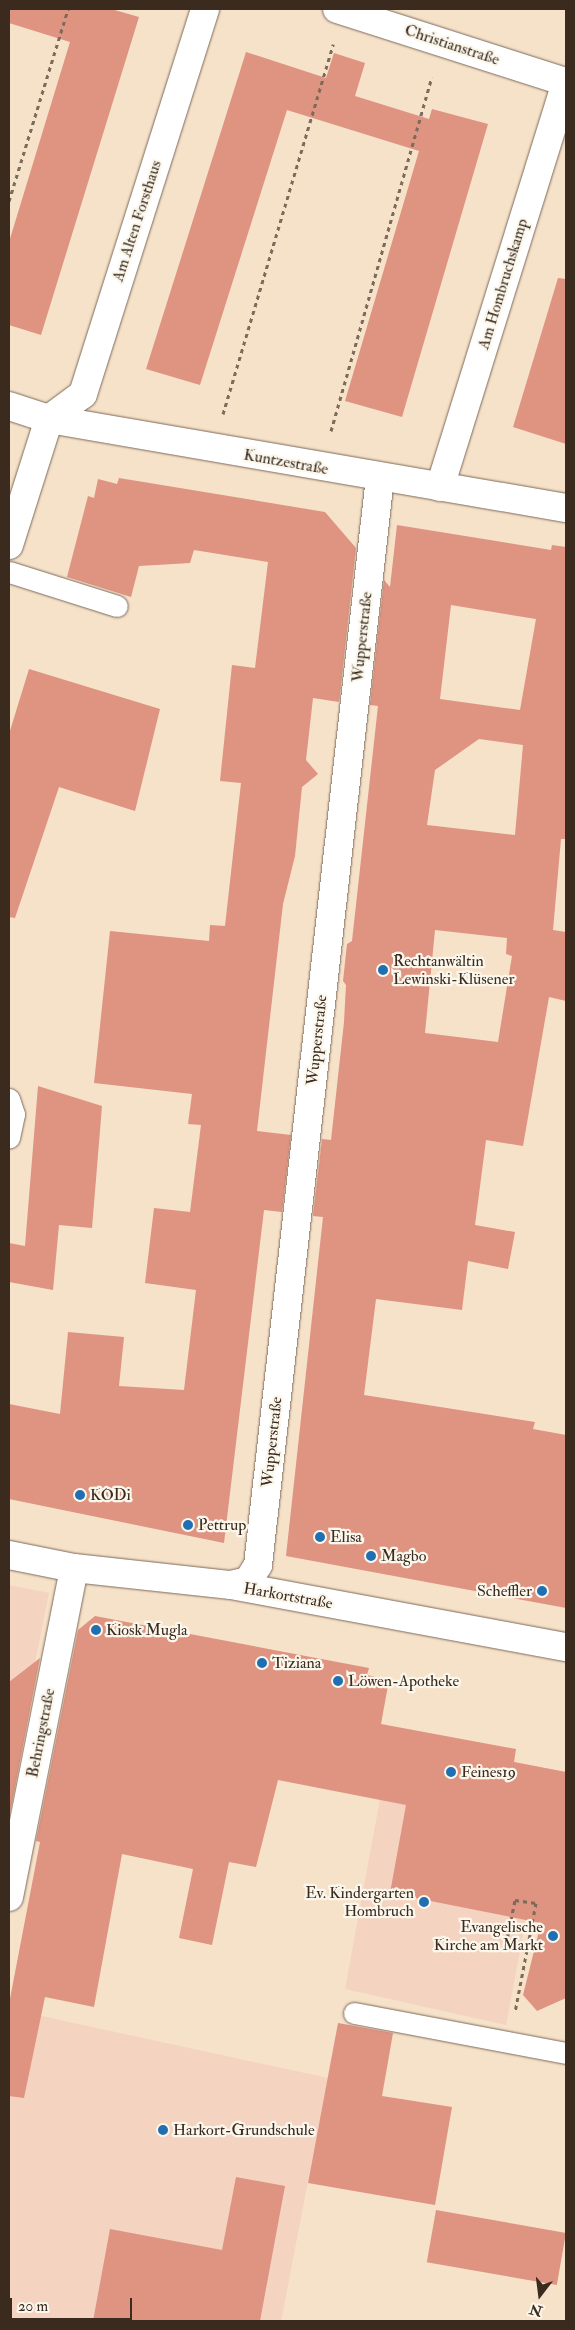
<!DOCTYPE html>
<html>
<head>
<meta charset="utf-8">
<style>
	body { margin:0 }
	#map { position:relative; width:575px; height:2330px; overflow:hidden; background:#f6e1c9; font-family:"IM FELL Double Pica",serif }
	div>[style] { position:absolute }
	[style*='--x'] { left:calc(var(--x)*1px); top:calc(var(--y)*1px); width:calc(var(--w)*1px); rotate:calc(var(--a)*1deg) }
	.built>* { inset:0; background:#f4d3c0 }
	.building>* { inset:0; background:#df9381; transform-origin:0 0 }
	.path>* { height:3px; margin-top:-1.5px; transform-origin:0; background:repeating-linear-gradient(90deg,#7c6a5a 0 4px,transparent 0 8px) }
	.roads { filter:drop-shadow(0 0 1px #7c6a5a) drop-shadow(0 0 1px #7c6a5a) }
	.lane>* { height:21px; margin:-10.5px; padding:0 10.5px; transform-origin:10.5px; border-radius:10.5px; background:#fff }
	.street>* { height:28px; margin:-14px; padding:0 14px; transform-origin:14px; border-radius:14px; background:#fff }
	.dots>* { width:14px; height:14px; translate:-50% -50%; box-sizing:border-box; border:2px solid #fbf7ec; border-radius:50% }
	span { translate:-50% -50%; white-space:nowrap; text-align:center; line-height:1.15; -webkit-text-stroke:4.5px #fbf7ec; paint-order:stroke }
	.street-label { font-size:16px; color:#3b2a1e }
	.poi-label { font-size:16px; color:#3b2a1e }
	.left { translate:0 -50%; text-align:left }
	.right { translate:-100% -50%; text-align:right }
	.frame { position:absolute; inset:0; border:10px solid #3b2a1e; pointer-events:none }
	.north { position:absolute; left:515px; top:2270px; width:50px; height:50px; -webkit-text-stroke:4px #fbf7ec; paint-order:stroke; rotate:195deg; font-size:14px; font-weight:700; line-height:20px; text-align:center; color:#3b2a1e }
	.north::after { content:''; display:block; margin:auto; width:18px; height:22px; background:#3b2a1e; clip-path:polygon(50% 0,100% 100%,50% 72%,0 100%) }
	.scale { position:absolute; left:10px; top:2298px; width:122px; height:22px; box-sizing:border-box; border:2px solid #3b2a1e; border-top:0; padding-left:6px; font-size:15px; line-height:18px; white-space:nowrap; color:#3b2a1e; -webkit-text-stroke:4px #fbf7ec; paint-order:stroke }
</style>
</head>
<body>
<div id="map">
	<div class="built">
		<i style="clip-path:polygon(9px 1585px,49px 1593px,26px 1707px,9px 1703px)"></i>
		<i style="clip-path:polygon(514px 1762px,566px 1772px,566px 1808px,539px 1803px,526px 1919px,506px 2025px,345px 1989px,380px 1799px)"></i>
		<i style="clip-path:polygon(9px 2009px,328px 2078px,281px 2321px,9px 2321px)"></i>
	</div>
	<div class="building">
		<i style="clip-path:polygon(9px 9px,111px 9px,139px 17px,41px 335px,9px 325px,9px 242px,70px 42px,9px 23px)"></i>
		<i style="clip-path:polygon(246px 52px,326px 78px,334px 53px,365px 63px,355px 96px,429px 119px,432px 109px,488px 124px,402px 417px,345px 401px,419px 151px,287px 110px,200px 385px,146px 369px)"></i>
		<i style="clip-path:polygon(558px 278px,566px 279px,566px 444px,513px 427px)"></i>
		<i style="clip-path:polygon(119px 478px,325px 512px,356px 548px,339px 702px,313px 698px,306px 760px,318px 774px,302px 787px,295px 856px,283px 904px,257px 1131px,291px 1135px,282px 1212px,264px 1210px,224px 1543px,9px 1499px,9px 1404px,60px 1414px,68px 1332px,124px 1337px,119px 1386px,184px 1390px,196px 1290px,145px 1283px,154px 1208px,190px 1212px,201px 1125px,188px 1124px,192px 1094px,94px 1083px,110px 931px,209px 941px,210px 925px,225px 926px,241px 783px,220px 781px,232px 665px,255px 668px,268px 562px,194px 550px,190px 563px,139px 566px,131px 597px,67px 577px,88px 496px,94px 498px,98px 479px,117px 484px)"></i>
		<i style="clip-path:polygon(evenodd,397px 525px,551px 550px,552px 545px,566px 547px,566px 839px,561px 839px,553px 930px,566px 932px,566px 1001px,549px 997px,523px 1146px,486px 1140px,475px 1225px,515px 1232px,508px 1269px,468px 1261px,462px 1310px,376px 1299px,364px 1395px,535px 1422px,533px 1429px,566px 1435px,566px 1608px,286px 1556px,323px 1217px,313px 1216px,322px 1139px,331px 1140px,344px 1022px,346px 985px,343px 981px,347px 944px,352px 941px,378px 706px,370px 705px,384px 580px,390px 587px,397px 525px,451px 605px,536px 619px,520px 710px,440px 699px,451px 605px,397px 525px,479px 739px,523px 745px,515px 835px,427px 825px,435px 770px,479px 739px,397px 525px,435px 930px,507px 938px,506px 954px,512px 956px,498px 1042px,425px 1033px,435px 930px)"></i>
		<i style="clip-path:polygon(29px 669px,160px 709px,135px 811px,59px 787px,15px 918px,9px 917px,9px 734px)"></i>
		<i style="clip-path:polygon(38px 1086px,102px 1106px,92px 1228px,59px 1225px,53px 1290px,9px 1282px,9px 1243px,25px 1246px)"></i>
		<i style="clip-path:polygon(95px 1616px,369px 1668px,367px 1675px,389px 1680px,381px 1724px,516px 1749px,514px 1762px,566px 1772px,566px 1998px,537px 2011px,523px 1995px,541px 1923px,390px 1893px,406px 1805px,278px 1780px,256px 1867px,229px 1862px,212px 1945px,179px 1938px,193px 1869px,122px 1854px,94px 2007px,45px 1997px,24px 2098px,9px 2096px,9px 2004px,40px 1842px,36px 1841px,78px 1630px)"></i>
		<i style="clip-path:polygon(40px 1658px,9px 1818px,9px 1682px)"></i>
		<i style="clip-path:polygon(338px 2023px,393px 2033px,382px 2096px,452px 2107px,435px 2205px,308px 2183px)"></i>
		<i style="clip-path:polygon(236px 2177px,285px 2186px,260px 2321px,93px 2321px,110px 2229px,222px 2250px)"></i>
		<i style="left:436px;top:2210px;width:132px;height:53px;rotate:10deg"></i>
	</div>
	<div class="path">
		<i style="--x:9;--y:201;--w:201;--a:-72.9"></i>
		<i style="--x:223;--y:414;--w:386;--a:-73.4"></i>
		<i style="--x:331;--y:431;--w:368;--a:-74.1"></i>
		<i style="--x:506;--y:1944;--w:45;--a:-78.4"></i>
		<i style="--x:515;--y:1900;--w:21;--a:8"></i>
		<i style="--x:536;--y:1903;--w:111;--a:100.9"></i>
	</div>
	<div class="roads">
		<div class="lane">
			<i style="--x:9;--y:572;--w:113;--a:17.5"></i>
			<i style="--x:9;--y:1099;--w:16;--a:72"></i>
			<i style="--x:14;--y:1114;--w:24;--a:102"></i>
			<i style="--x:354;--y:2013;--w:216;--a:10.7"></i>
		</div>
		<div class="street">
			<i style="--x:337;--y:9;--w:240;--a:17.7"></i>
			<i style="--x:9;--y:406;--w:42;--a:18"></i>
			<i style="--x:49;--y:419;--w:525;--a:9.77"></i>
			<i style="--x:440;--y:487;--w:424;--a:-72.7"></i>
			<i style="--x:9;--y:545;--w:132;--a:-72.4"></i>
			<i style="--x:49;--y:419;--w:42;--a:-36.3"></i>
			<i style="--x:83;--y:394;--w:404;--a:-72.4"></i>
			<i style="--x:9;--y:1555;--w:66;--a:11.3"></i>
			<i style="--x:74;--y:1568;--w:158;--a:6.2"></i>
			<i style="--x:231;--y:1585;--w:341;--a:10.5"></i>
			<i style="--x:231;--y:1585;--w:17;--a:-13"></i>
			<i style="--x:248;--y:1581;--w:19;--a:-58"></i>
			<i style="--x:258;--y:1565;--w:1094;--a:-83.6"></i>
			<i style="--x:9;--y:1897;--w:335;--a:-78.8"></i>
		</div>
	</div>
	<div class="dots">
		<i style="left:383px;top:970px;background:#1f6fb2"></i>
		<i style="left:80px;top:1495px;background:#1f6fb2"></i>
		<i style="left:188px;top:1525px;background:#1f6fb2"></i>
		<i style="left:320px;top:1537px;background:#1f6fb2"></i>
		<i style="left:371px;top:1556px;background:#1f6fb2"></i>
		<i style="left:542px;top:1591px;background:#1f6fb2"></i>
		<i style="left:96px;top:1630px;background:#1f6fb2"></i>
		<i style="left:262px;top:1663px;background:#1f6fb2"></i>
		<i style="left:338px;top:1681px;background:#1f6fb2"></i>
		<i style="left:451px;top:1772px;background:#1f6fb2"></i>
		<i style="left:424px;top:1902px;background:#1f6fb2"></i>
		<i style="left:553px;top:1936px;background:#1f6fb2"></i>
		<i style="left:163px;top:2130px;background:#1f6fb2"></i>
	</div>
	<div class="street-label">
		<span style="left:452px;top:45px;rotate:18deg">Christianstraße</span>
		<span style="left:137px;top:221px;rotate:-72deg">Am Alten Forsthaus</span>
		<span style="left:503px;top:284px;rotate:-73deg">Am Hombruchskamp</span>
		<span style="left:286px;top:462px;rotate:10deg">Kuntzestraße</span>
		<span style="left:362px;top:637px;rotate:-84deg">Wupperstraße</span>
		<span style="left:317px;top:1040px;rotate:-84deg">Wupperstraße</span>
		<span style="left:272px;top:1442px;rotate:-84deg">Wupperstraße</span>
		<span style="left:288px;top:1596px;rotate:10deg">Harkortstraße</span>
		<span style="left:41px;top:1733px;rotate:-79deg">Behringstraße</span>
	</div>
	<div class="poi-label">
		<span class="left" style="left:393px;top:970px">Rechtanwältin<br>Lewinski-Klüsener</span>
		<span class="left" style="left:90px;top:1495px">KODi</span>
		<span class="left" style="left:198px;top:1525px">Pettrup</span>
		<span class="left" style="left:330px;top:1537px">Elisa</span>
		<span class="left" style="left:381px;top:1556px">Magbo</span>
		<span class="right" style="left:532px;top:1591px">Scheffler</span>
		<span class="left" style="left:106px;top:1630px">Kiosk Mugla</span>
		<span class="left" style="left:272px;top:1663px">Tiziana</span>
		<span class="left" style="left:348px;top:1681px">Löwen-Apotheke</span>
		<span class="left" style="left:461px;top:1772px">Feines19</span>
		<span class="right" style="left:414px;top:1902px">Ev. Kindergarten<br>Hombruch</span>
		<span class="right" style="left:543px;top:1936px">Evangelische<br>Kirche am Markt</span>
		<span class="left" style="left:173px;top:2130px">Harkort-Grundschule</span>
	</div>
	<div class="frame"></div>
	<div class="north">N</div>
	<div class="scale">20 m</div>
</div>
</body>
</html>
